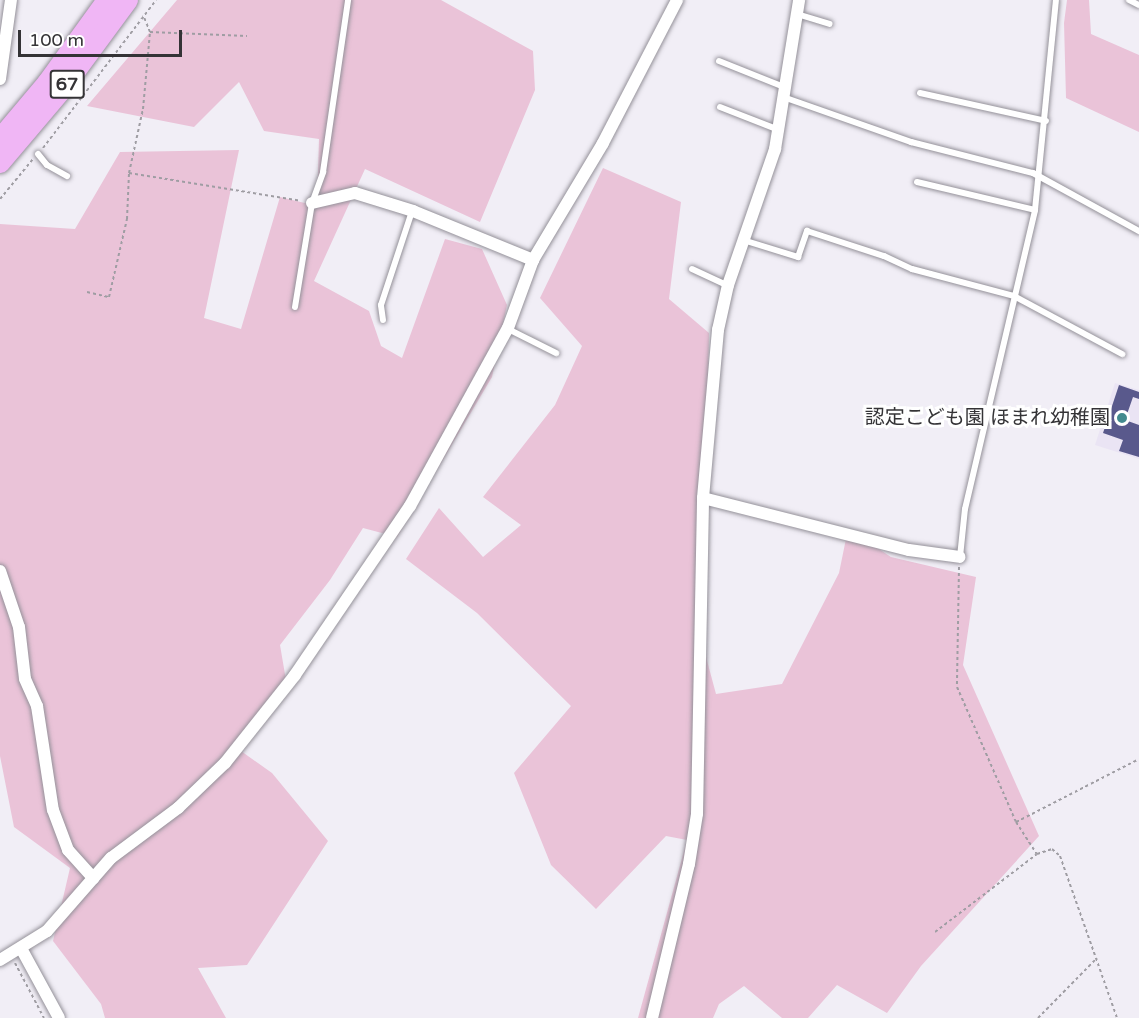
<!DOCTYPE html>
<html>
<head>
<meta charset="utf-8">
<style>
	body { margin:0 }
	#map { position:relative; width:1139px; height:1018px; overflow:hidden; background:#f1eef6; font-family:"Varela Round","Noto Sans JP",sans-serif }
	div>[style] { position:absolute }
	[style*='--x'] { left:calc(var(--x)*1px); top:calc(var(--y)*1px); width:calc(var(--w)*1px); rotate:calc(var(--a)*1deg) }
	.built>* { inset:0; background:#eae4f4 }
	.green>* { inset:0; background:#eac3d8 }
	.building>* { inset:0; background:#59598c }
	.path>* { height:2px; margin-top:-1px; transform-origin:0; background:repeating-linear-gradient(90deg,#9f9da3 0 3px,transparent 0 6px) }
	.roads { filter:drop-shadow(0 0 2px #949199) drop-shadow(0 0 2px #949199) }
	.lane>* { height:6px; margin:-3px; padding:0 3px; transform-origin:3px; border-radius:3px; background:#fff }
	.street>* { height:12px; margin:-6px; padding:0 6px; transform-origin:6px; border-radius:6px; background:#fff }
	.primary>* { height:20px; margin:-10px; padding:0 10px; transform-origin:10px; border-radius:10px; background:#f0b6f5 }
	.dots>* { width:16px; height:16px; translate:-50% -50%; box-sizing:border-box; border:3px solid #fff; border-radius:50% }
	span { translate:-50% -50%; white-space:nowrap; text-align:center; line-height:1.15; -webkit-text-stroke:6px #fff; paint-order:stroke }
	.shield-label span { padding:2px 4px; background:#fff; border:2px solid; border-radius:4px; -webkit-text-stroke-width:0 }
	.shield-label { font-size:18px; color:#343336; font-weight:700 }
	.poi-label { font-size:20px; color:#343336 }
	.right { translate:-100% -50%; text-align:right }
	.scale { position:absolute; left:18px; top:30px; width:164px; height:27px; box-sizing:border-box; border:3px solid #343336; border-top:0; padding-left:8px; font-size:18px; line-height:21px; white-space:nowrap; color:#343336; -webkit-text-stroke:4px #fff; paint-order:stroke }
</style>
</head>
<body>
<div id="map">
	<div class="built">
		<i style="clip-path:polygon(1115px 383px,1139px 390px,1139px 459px,1095px 445px)"></i>
	</div>
	<div class="green">
		<i style="clip-path:polygon(177px 0,441px 0,533px 51px,535px 90px,480px 222px,365px 169px,314px 281px,369px 311px,381px 346px,402px 358px,445px 239px,482px 249px,507px 305px,492px 377px,397px 537px,363px 528px,330px 580px,280px 645px,288px 692px,234px 746px,272px 773px,328px 841px,247px 965px,198px 968px,226px 1018px,105px 1018px,101px 1004px,53px 941px,70px 868px,14px 827px,0 756px,0 224px,75px 229px,120px 152px,239px 150px,204px 318px,241px 329px,280px 197px,317px 206px,319px 139px,264px 131px,239px 82px,194px 127px,87px 106px)"></i>
		<i style="clip-path:polygon(1067px 0,1089px 0,1091px 34px,1139px 55px,1139px 132px,1066px 98px,1064px 23px)"></i>
		<i style="clip-path:polygon(603px 168px,681px 202px,669px 299px,709px 333px,707px 463px,695px 616px,716px 694px,782px 684px,839px 573px,848px 529px,891px 557px,976px 577px,963px 665px,1039px 836px,921px 966px,887px 1013px,837px 985px,808px 1018px,782px 1018px,744px 986px,719px 1004px,713px 1018px,638px 1018px,687px 840px,666px 836px,596px 909px,551px 865px,514px 773px,571px 706px,477px 613px,406px 559px,439px 508px,483px 557px,521px 525px,483px 497px,555px 405px,582px 346px,540px 298px)"></i>
	</div>
	<div class="building">
		<i style="clip-path:polygon(1119px 385px,1139px 392px,1139px 399px,1133px 397px,1125px 420px,1139px 425px,1139px 457px,1119px 451px,1123px 440px,1103px 433px)"></i>
	</div>
	<div class="path">
		<i style="--x:150;--y:32;--w:97;--a:2.4"></i>
		<i style="--x:43;--y:148;--w:186;--a:-52.6"></i>
		<i style="--x:129;--y:173;--w:174;--a:9.2"></i>
		<i style="--x:0;--y:199;--w:52;--a:-50.5"></i>
		<i style="--x:87;--y:292;--w:23;--a:13"></i>
		<i style="--x:109;--y:297;--w:80;--a:-77"></i>
		<i style="--x:127;--y:219;--w:46;--a:-87.5"></i>
		<i style="--x:129;--y:173;--w:66;--a:-77.7"></i>
		<i style="--x:143;--y:109;--w:77;--a:-84.8"></i>
		<i style="--x:150;--y:32;--w:18;--a:-112"></i>
		<i style="--x:959;--y:567;--w:120;--a:91"></i>
		<i style="--x:957;--y:687;--w:147;--a:66.4"></i>
		<i style="--x:1016;--y:822;--w:38;--a:57"></i>
		<i style="--x:1016;--y:822;--w:138;--a:-27.1"></i>
		<i style="--x:935;--y:932;--w:128;--a:-37.4"></i>
		<i style="--x:1037;--y:854;--w:16;--a:-18"></i>
		<i style="--x:1052;--y:849;--w:11;--a:41"></i>
		<i style="--x:1060;--y:856;--w:172;--a:70.6"></i>
		<i style="--x:15;--y:963;--w:62;--a:62.2"></i>
		<i style="--x:1038;--y:1018;--w:84;--a:-45.5"></i>
	</div>
	<div class="roads">
		<div class="lane">
			<i style="--x:1129;--y:0;--w:11;--a:27"></i>
			<i style="--x:797;--y:14;--w:34;--a:17"></i>
			<i style="--x:719;--y:61;--w:70;--a:21.8"></i>
			<i style="--x:920;--y:93;--w:129;--a:12.5"></i>
			<i style="--x:786;--y:98;--w:133;--a:19.4"></i>
			<i style="--x:911;--y:142;--w:126;--a:14.3"></i>
			<i style="--x:1033;--y:173;--w:121;--a:28.7"></i>
			<i style="--x:720;--y:107;--w:63;--a:21.3"></i>
			<i style="--x:38;--y:154;--w:14;--a:51"></i>
			<i style="--x:47;--y:165;--w:23;--a:29"></i>
			<i style="--x:917;--y:182;--w:121;--a:13.3"></i>
			<i style="--x:743;--y:240;--w:58;--a:17.2"></i>
			<i style="--x:798;--y:257;--w:28;--a:-71"></i>
			<i style="--x:807;--y:231;--w:81;--a:18"></i>
			<i style="--x:884;--y:256;--w:31;--a:25"></i>
			<i style="--x:912;--y:269;--w:106;--a:14.8"></i>
			<i style="--x:1014;--y:296;--w:123;--a:28.2"></i>
			<i style="--x:692;--y:269;--w:38;--a:25"></i>
			<i style="--x:295;--y:307;--w:105;--a:-80.7"></i>
			<i style="--x:312;--y:203;--w:33;--a:-70"></i>
			<i style="--x:323;--y:172;--w:174;--a:-81.7"></i>
			<i style="--x:383;--y:320;--w:15;--a:-98"></i>
			<i style="--x:381;--y:305;--w:99;--a:-71.7"></i>
			<i style="--x:508;--y:329;--w:54;--a:26.6"></i>
			<i style="--x:960;--y:557;--w:48;--a:-84.1"></i>
			<i style="--x:965;--y:509;--w:307;--a:-76.8"></i>
			<i style="--x:1035;--y:210;--w:211;--a:-84.3"></i>
		</div>
		<div class="street">
			<i style="--x:0;--y:79;--w:80;--a:-82.1"></i>
			<i style="--x:312;--y:203;--w:44;--a:-13.1"></i>
			<i style="--x:355;--y:193;--w:61;--a:17.2"></i>
			<i style="--x:413;--y:211;--w:130;--a:22.2"></i>
			<i style="--x:703;--y:498;--w:212;--a:14.2"></i>
			<i style="--x:909;--y:550;--w:51;--a:7.8"></i>
			<i style="--x:0;--y:571;--w:59;--a:71.3"></i>
			<i style="--x:19;--y:627;--w:52;--a:83.4"></i>
			<i style="--x:25;--y:679;--w:30;--a:66"></i>
			<i style="--x:37;--y:706;--w:105;--a:81.3"></i>
			<i style="--x:53;--y:810;--w:43;--a:69.4"></i>
			<i style="--x:68;--y:850;--w:38;--a:48"></i>
			<i style="--x:22;--y:950;--w:77;--a:61.4"></i>
			<i style="--x:0;--y:960;--w:55;--a:-31.7"></i>
			<i style="--x:47;--y:931;--w:97;--a:-48.8"></i>
			<i style="--x:111;--y:858;--w:84;--a:-36.7"></i>
			<i style="--x:178;--y:808;--w:65;--a:-43.8"></i>
			<i style="--x:225;--y:763;--w:112;--a:-51.5"></i>
			<i style="--x:295;--y:675;--w:204;--a:-55.8"></i>
			<i style="--x:410;--y:506;--w:203;--a:-61.2"></i>
			<i style="--x:508;--y:328;--w:72;--a:-69.8"></i>
			<i style="--x:533;--y:260;--w:136;--a:-59.1"></i>
			<i style="--x:603;--y:143;--w:161;--a:-62.6"></i>
			<i style="--x:652;--y:1018;--w:158;--a:-76.5"></i>
			<i style="--x:689;--y:864;--w:51;--a:-80.9"></i>
			<i style="--x:697;--y:814;--w:316;--a:-88.9"></i>
			<i style="--x:703;--y:498;--w:169;--a:-84.9"></i>
			<i style="--x:718;--y:330;--w:46;--a:-77.5"></i>
			<i style="--x:728;--y:285;--w:144;--a:-70.9"></i>
			<i style="--x:775;--y:149;--w:151;--a:-80.8"></i>
		</div>
		<div class="primary">
			<i style="--x:0;--y:139;--w:73;--a:-50"></i>
			<i style="--x:47;--y:83;--w:102;--a:-54.1"></i>
			<i style="--x:0;--y:163;--w:94;--a:-49.7"></i>
			<i style="--x:61;--y:91;--w:113;--a:-53.6"></i>
		</div>
	</div>
	<div class="dots">
		<i style="left:1122px;top:418px;background:#428a8e"></i>
	</div>
	<div class="shield-label">
		<span style="left:67px;top:84px">67</span>
	</div>
	<div class="poi-label">
		<span class="right" style="left:1110px;top:418px">認定こども園 ほまれ幼稚園</span>
	</div>
	<div class="scale">100 m</div>
</div>
</body>
</html>
